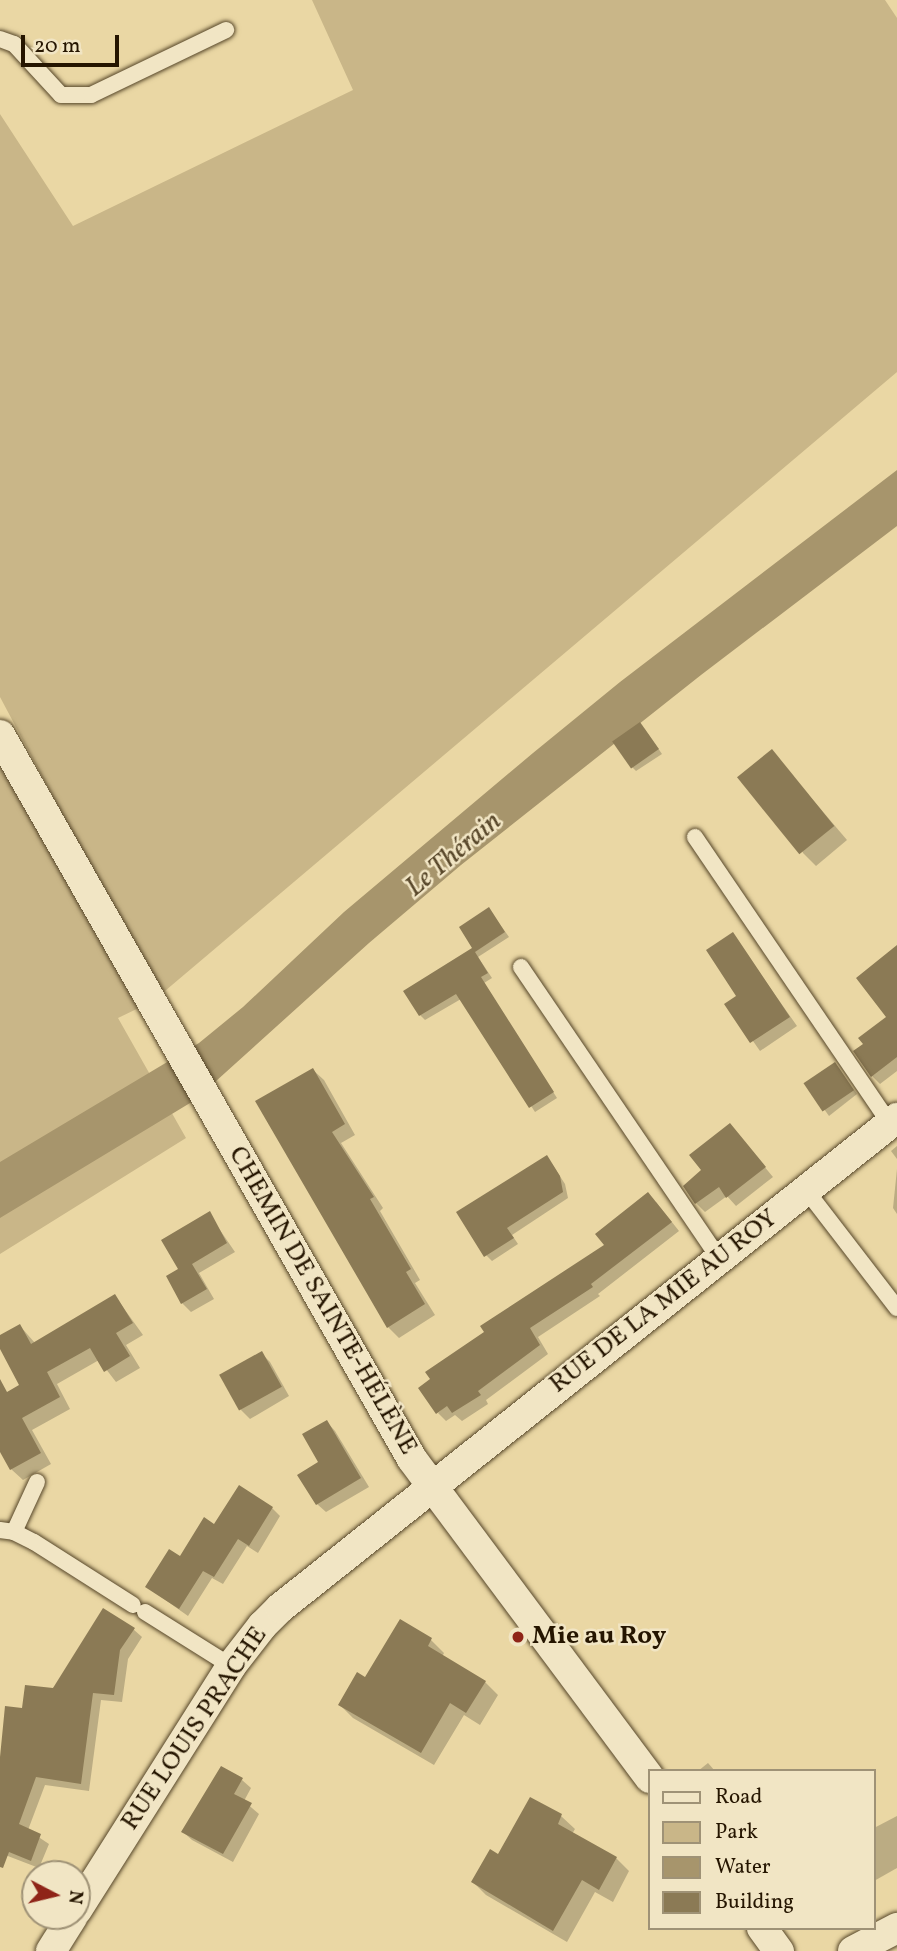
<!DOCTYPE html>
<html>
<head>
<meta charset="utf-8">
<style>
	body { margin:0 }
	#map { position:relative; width:897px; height:1951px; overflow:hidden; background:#ead7a4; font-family:Vollkorn,serif }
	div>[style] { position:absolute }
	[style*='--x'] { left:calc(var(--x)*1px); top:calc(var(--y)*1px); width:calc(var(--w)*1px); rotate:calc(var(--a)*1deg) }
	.green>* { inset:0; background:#c9b688 }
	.water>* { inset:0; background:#a7956c }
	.shadow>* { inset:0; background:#0003 }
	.building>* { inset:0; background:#8b7a55; transform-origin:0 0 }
	.roads { filter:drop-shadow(0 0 2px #564629) drop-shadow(0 0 2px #564629) }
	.service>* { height:16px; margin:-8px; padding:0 8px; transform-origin:8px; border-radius:8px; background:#f1e5c4 }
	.minor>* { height:30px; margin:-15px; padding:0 15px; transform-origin:15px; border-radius:15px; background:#f1e5c4 }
	.dots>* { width:19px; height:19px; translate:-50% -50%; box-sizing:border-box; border:4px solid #f1e5c4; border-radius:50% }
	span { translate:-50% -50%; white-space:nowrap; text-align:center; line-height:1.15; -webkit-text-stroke:5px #f1e5c4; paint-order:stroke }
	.street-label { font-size:26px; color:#251500 }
	.poi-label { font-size:26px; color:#251500; font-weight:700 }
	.left { translate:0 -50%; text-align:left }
	.water-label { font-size:28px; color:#59482b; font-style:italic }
	.legend { position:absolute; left:648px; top:1769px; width:228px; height:161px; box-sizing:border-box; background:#f1e5c4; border:2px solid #9f9276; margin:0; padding:9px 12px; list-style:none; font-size:21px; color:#251500 }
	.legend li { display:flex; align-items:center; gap:14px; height:35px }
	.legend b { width:35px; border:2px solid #9f9276 }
	.north { position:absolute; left:21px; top:1860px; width:70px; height:70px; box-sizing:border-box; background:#f1e5c4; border:2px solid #9f9276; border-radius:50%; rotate:97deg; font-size:19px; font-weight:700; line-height:28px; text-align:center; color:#251500 }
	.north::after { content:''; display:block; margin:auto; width:24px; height:32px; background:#8f2418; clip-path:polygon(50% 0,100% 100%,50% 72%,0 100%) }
	.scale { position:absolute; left:21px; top:35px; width:98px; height:32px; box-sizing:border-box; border:4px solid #251500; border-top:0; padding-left:9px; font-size:21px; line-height:24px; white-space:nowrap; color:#251500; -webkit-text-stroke:5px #f1e5c4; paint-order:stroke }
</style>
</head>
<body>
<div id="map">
	<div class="green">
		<i style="clip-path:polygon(312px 0,885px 0,897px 18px,897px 372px,159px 996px,0 697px,0 114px,73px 226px,353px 90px)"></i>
		<i style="clip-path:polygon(0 744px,147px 1004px,118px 1018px,186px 1138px,0 1254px)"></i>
	</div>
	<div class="water">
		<i style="clip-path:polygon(897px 470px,897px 526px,701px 675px,461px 865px,369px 943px,195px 1100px,0 1218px,0 1162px,199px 1043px,243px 1007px,344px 912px,533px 753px,620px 682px)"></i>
	</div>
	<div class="shadow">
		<i style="clip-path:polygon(644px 728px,662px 754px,636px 771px,632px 767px)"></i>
		<i style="clip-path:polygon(772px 752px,847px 840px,816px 866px,803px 853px)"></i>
		<i style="clip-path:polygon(489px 909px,509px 937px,478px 957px,492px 978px,484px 983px,557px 1098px,535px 1112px,461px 999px,425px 1020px,420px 1015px,474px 949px)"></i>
		<i style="clip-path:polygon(733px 935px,797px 1026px,760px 1051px,727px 1004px,739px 996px)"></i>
		<i style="clip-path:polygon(897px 947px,897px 1071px,880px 1084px,872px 1076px,865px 1044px,888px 1017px)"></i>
		<i style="clip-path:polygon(839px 1068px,857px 1094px,829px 1116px,806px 1084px)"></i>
		<i style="clip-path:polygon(313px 1070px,324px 1080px,355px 1135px,341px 1143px,383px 1208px,380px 1211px,420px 1280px,415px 1283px,435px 1315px,399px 1338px,388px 1327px)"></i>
		<i style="clip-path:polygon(730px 1125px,773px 1177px,736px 1206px,727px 1196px,705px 1212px,696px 1203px,704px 1170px)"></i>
		<i style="clip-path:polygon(897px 1146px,897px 1159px,891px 1151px)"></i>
		<i style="clip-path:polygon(552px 1164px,565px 1184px,568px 1198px,512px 1235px,518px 1244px,492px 1261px,486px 1255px)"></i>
		<i style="clip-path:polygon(897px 1169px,897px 1214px,893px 1208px)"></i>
		<i style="clip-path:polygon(656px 1202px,679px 1231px,598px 1294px,600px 1296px,538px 1337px,548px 1354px,486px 1400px,488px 1404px,462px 1421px,455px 1415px,446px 1421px,438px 1413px,607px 1246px)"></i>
		<i style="clip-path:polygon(209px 1214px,235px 1252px,199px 1273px,214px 1299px,191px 1312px,182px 1303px,180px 1270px)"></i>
		<i style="clip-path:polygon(115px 1296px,143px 1335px,126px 1345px,140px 1368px,116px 1382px,99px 1360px,57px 1384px,70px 1409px,32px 1430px,51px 1464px,23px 1480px,11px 1469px,0 1448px,0 1397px,22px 1385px,0 1346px,0 1337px,20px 1326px,35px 1343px)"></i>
		<i style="clip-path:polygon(261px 1353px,270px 1362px,289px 1396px,250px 1419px,241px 1410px,222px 1375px)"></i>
		<i style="clip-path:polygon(327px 1422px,335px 1431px,369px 1487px,326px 1512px,317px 1504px)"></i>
		<i style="clip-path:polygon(272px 1508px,280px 1516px,258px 1553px,247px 1546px,223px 1584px,212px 1578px,188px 1616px,147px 1587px,215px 1526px)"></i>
		<i style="clip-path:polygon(401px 1621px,431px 1640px,444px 1653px,442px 1657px,485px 1682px,498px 1695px,480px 1725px,464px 1715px,434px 1765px,353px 1718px,340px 1705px,366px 1679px)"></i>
		<i style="clip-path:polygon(133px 1629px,142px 1637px,128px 1659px,122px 1702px,101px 1700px,89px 1791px,45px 1785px,28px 1830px,49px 1844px,39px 1868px,0 1853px,0 1765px,23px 1710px)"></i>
		<i style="clip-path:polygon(708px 1763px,715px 1771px,698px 1771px)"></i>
		<i style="clip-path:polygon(242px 1780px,251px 1788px,244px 1801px,259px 1814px,233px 1862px,192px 1840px,183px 1832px)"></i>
		<i style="clip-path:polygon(531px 1799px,561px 1816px,575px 1829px,572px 1834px,616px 1858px,629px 1871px,613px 1902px,595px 1892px,567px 1942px,486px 1895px,473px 1882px,499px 1856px)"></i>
		<i style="clip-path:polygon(897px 1816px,897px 1868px,874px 1881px,874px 1828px)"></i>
	</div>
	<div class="building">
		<i style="left:640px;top:722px;width:33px;height:34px;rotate:55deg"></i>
		<i style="left:772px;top:749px;width:99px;height:45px;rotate:51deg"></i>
		<i style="clip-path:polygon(489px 907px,505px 932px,475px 952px,488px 973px,481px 977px,554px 1092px,529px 1108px,456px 994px,419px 1016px,403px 991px,472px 948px,459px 927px)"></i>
		<i style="clip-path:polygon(733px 932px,790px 1017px,750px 1043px,724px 1004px,736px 996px,706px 950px)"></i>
		<i style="clip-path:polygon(897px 945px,897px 1057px,871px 1077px,853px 1051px,863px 1044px,858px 1038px,886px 1017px,856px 978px)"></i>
		<i style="left:835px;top:1062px;width:34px;height:38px;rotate:56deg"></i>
		<i style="clip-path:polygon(313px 1068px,345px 1124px,332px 1132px,374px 1197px,370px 1199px,411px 1269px,406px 1272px,425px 1304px,387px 1328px,255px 1101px)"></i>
		<i style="clip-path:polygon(730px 1123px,766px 1167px,726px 1198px,719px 1187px,695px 1204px,683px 1186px,701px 1170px,689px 1155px)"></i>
		<i style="clip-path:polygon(547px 1155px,560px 1176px,563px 1192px,507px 1228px,514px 1238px,484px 1257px,456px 1212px)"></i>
		<i style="clip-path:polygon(648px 1192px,672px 1222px,591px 1284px,593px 1287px,530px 1328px,540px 1345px,478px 1391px,481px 1395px,452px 1413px,447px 1406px,436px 1414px,418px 1388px,430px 1379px,425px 1372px,484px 1332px,480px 1326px,604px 1245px,595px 1234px)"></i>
		<i style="clip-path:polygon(210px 1211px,227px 1243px,192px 1264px,207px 1289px,181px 1304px,166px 1276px,178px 1269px,161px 1240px)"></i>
		<i style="clip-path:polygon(115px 1294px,133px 1323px,116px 1333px,130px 1356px,104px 1372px,90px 1348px,47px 1372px,60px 1397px,22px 1418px,41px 1453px,10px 1470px,0 1452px,0 1379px,7px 1392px,19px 1385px,0 1349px,0 1335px,20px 1324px,31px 1344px)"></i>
		<i style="left:262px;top:1351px;width:41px;height:49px;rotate:61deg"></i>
		<i style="clip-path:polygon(327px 1420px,361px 1478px,316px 1505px,297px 1475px,318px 1462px,302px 1434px)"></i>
		<i style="clip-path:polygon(239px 1485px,273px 1507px,249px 1546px,238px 1539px,214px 1577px,203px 1571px,179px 1609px,145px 1587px,169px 1549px,180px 1556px,204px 1517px,214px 1524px)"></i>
		<i style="clip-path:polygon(103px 1608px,135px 1628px,120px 1650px,114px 1695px,93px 1693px,81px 1784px,36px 1777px,19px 1824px,41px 1834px,31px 1861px,9px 1852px,3px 1868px,0 1867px,0 1757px,5px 1706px,22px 1708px,25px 1685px,53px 1688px)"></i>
		<i style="clip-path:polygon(400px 1619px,432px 1638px,428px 1646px,486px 1681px,466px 1713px,450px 1703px,421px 1753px,338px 1705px,357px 1672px,365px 1677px)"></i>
		<i style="clip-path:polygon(221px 1766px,243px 1778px,234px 1794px,252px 1803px,223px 1854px,181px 1832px)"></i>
		<i style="clip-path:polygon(530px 1797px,562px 1814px,558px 1824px,617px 1857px,599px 1890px,582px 1880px,553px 1931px,471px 1882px,490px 1849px,498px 1854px)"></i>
	</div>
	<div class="roads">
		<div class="service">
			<i style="--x:0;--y:39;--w:15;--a:20"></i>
			<i style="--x:14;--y:44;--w:69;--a:47.3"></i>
			<i style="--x:61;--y:95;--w:30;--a:0"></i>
			<i style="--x:91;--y:95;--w:150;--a:-25.7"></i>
			<i style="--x:695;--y:837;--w:347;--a:55.8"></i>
			<i style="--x:521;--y:967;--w:352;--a:55.8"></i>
			<i style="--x:806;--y:1190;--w:149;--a:52.4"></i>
			<i style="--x:0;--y:1530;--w:14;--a:8"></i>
			<i style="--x:14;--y:1532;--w:22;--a:27"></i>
			<i style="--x:34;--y:1542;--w:117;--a:32.5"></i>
			<i style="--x:14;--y:1532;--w:55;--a:-65.3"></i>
			<i style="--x:145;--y:1612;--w:102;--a:32.1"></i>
		</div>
		<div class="minor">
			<i style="--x:0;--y:735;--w:833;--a:60.36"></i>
			<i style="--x:412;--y:1459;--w:398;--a:53.3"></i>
			<i style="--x:77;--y:1910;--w:289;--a:-57.7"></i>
			<i style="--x:231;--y:1666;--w:51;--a:-52.2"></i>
			<i style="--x:262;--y:1626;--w:25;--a:-45"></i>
			<i style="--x:280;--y:1608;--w:788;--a:-38.46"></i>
			<i style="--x:762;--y:1928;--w:29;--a:54"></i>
			<i style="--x:51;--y:1951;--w:41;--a:-57.8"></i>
			<i style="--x:853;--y:1951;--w:50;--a:-27.6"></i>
		</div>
	</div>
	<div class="dots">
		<i style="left:518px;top:1637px;background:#8f2418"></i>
	</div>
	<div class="street-label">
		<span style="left:322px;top:1301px;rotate:60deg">CHEMIN DE SAINTE-HÉLÈNE</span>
		<span style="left:664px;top:1302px;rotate:-38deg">RUE DE LA MIE AU ROY</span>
		<span style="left:195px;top:1729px;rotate:-56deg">RUE LOUIS PRACHE</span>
	</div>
	<div class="poi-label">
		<span class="left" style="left:532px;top:1637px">Mie au Roy</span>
	</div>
	<div class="water-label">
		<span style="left:454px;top:855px;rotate:-40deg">Le Thérain</span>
	</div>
	<ul class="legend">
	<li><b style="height:9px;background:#f1e5c4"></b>Road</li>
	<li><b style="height:19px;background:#c9b688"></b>Park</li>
	<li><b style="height:19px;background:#a7956c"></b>Water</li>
	<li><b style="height:19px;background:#8b7a55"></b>Building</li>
	</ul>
	<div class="north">N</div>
	<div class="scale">20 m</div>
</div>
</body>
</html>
